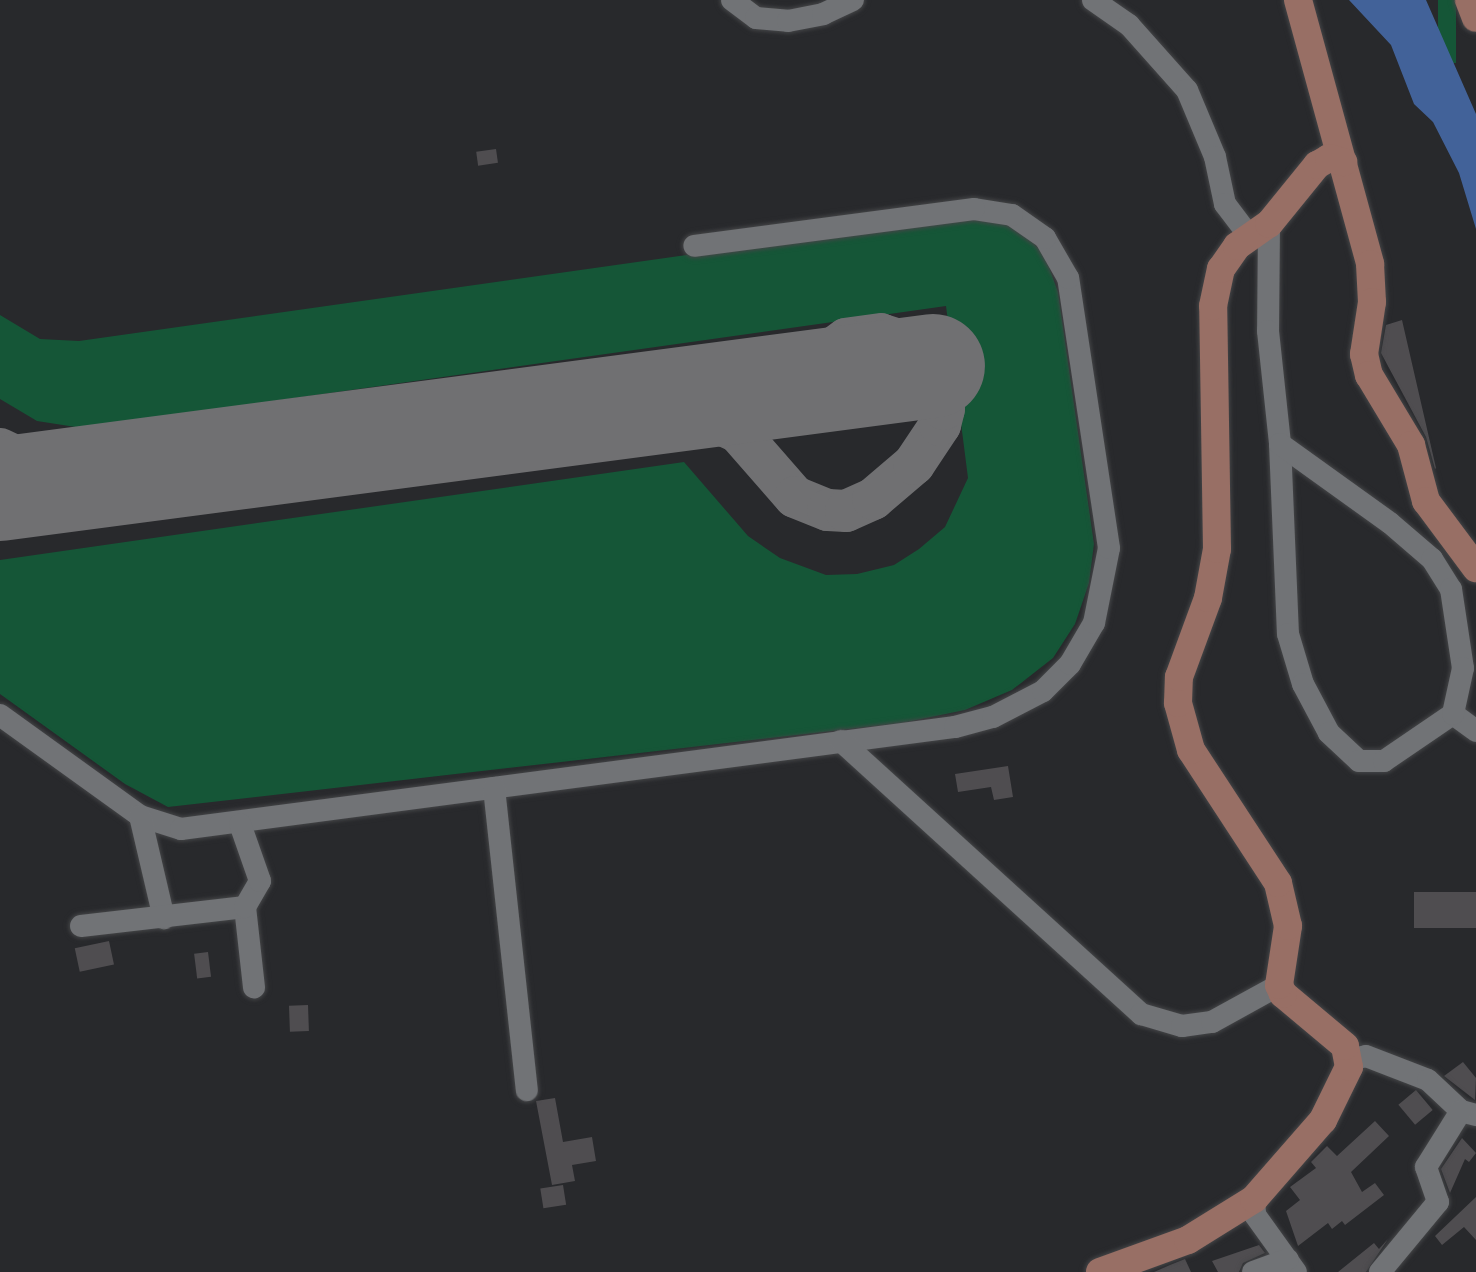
<!DOCTYPE html>
<html>
<head>
<meta charset="utf-8">
<style>
	body { margin:0 }
	#map { position:relative; width:1476px; height:1272px; overflow:hidden; background:#28292c; font-family:"Sofia Sans Condensed",sans-serif }
	div>[style] { position:absolute }
	[style*='--x'] { left:calc(var(--x)*1px); top:calc(var(--y)*1px); width:calc(var(--w)*1px); rotate:calc(var(--a)*1deg) }
	.green>* { inset:0; background:#155637; transform-origin:0 0 }
	.water>* { inset:0; background:#426299 }
	.taxiway>* { height:42px; margin:-21px; padding:0 21px; transform-origin:21px; border-radius:21px; background:#707072 }
	.runway>* { height:104px; margin:-52px; padding:0 52px; transform-origin:52px; border-radius:52px; background:#707072 }
	.building>* { inset:0; background:#4f4d50; transform-origin:0 0 }
	.roads { filter:drop-shadow(0 0 2px #444547) drop-shadow(0 0 2px #444547) }
	.minor>* { height:22px; margin:-11px; padding:0 11px; transform-origin:11px; border-radius:11px; background:#717376 }
	.major>* { height:28px; margin:-14px; padding:0 14px; transform-origin:14px; border-radius:14px; background:#986f65 }
	span { translate:-50% -50%; white-space:nowrap; text-align:center; line-height:1.15; -webkit-text-stroke:7px #121213; paint-order:stroke }
</style>
</head>
<body>
<div id="map">
	<div class="green">
		<i style="left:1438px;top:0;width:18px;height:63px"></i>
		<i style="clip-path:polygon(969px 215px,997px 216px,1021px 229px,1045px 256px,1058px 292px,1094px 544px,1089px 583px,1075px 624px,1053px 658px,1012px 690px,965px 710px,902px 723px,168px 807px,125px 784px,0 694px,0 560px,684px 462px,748px 536px,780px 558px,826px 575px,857px 574px,894px 565px,919px 549px,945px 527px,968px 478px,946px 306px,82px 428px,37px 421px,0 399px,0 315px,40px 339px,79px 341px)"></i>
	</div>
	<div class="water">
		<i style="clip-path:polygon(1349px 0,1426px 0,1476px 114px,1476px 229px,1459px 173px,1433px 122px,1414px 104px,1391px 45px)"></i>
	</div>
	<div class="taxiway">
		<i style="--x:673;--y:402;--w:72;--a:24.8"></i>
		<i style="--x:738;--y:432;--w:86;--a:48.8"></i>
		<i style="--x:795;--y:497;--w:35;--a:22"></i>
		<i style="--x:828;--y:510;--w:18;--a:3"></i>
		<i style="--x:846;--y:511;--w:30;--a:-24"></i>
		<i style="--x:873;--y:499;--w:54;--a:-40.5"></i>
		<i style="--x:914;--y:464;--w:47;--a:-56.3"></i>
		<i style="--x:940;--y:425;--w:16;--a:-76"></i>
		<i style="--x:944;--y:409;--w:44;--a:-104.3"></i>
		<i style="--x:933;--y:366;--w:34;--a:-137"></i>
		<i style="--x:908;--y:343;--w:28;--a:-162"></i>
		<i style="--x:881;--y:334;--w:35;--a:172"></i>
		<i style="--x:846;--y:339;--w:56;--a:143.7"></i>
		<i style="--x:801;--y:372;--w:47;--a:157.3"></i>
		<i style="--x:0;--y:449;--w:61;--a:25.3"></i>
		<i style="--x:55;--y:475;--w:53;--a:-1.1"></i>
	</div>
	<div class="runway">
		<i style="--x:0;--y:489;--w:941;--a:-7.51"></i>
	</div>
	<div class="building">
		<i style="left:496px;top:149px;width:14px;height:20px;rotate:82deg"></i>
		<i style="clip-path:polygon(1402px 320px,1436px 468px,1435px 469px,1426px 437px,1381px 353px,1386px 325px)"></i>
		<i style="clip-path:polygon(1008px 766px,1013px 797px,994px 800px,991px 787px,958px 792px,955px 774px)"></i>
		<i style="left:1476px;top:892px;width:36px;height:62px;rotate:90deg"></i>
		<i style="left:109px;top:941px;width:24px;height:35px;rotate:78deg"></i>
		<i style="left:208px;top:952px;width:25px;height:14px;rotate:83deg"></i>
		<i style="left:308px;top:1005px;width:26px;height:19px;rotate:88deg"></i>
		<i style="clip-path:polygon(1463px 1062px,1476px 1078px,1475px 1100px,1444px 1076px)"></i>
		<i style="left:1416px;top:1090px;width:26px;height:23px;rotate:50deg"></i>
		<i style="clip-path:polygon(555px 1098px,563px 1142px,592px 1137px,596px 1161px,572px 1165px,575px 1181px,552px 1185px,536px 1101px)"></i>
		<i style="clip-path:polygon(1375px 1121px,1389px 1136px,1351px 1172px,1362px 1192px,1375px 1183px,1384px 1195px,1345px 1225px,1342px 1221px,1332px 1229px,1328px 1223px,1298px 1246px,1286px 1211px,1300px 1200px,1290px 1187px,1316px 1168px,1311px 1162px,1327px 1146px,1337px 1156px)"></i>
		<i style="clip-path:polygon(1462px 1138px,1476px 1153px,1469px 1162px,1465px 1159px,1450px 1193px,1441px 1169px)"></i>
		<i style="left:563px;top:1185px;width:20px;height:23px;rotate:81deg"></i>
		<i style="clip-path:polygon(1476px 1197px,1476px 1240px,1464px 1227px,1442px 1245px,1435px 1236px)"></i>
		<i style="clip-path:polygon(1388px 1239px,1366px 1272px,1338px 1272px,1374px 1243px,1379px 1249px)"></i>
		<i style="clip-path:polygon(1259px 1245px,1265px 1253px,1243px 1263px,1239px 1272px,1218px 1272px,1212px 1261px)"></i>
		<i style="clip-path:polygon(1185px 1259px,1191px 1272px,1154px 1272px,1170px 1265px)"></i>
	</div>
	<div class="roads">
		<div class="minor">
			<i style="--x:732;--y:0;--w:30;--a:37"></i>
			<i style="--x:756;--y:18;--w:32;--a:5"></i>
			<i style="--x:788;--y:21;--w:36;--a:-11"></i>
			<i style="--x:823;--y:14;--w:33;--a:-25"></i>
			<i style="--x:1093;--y:0;--w:44;--a:34.8"></i>
			<i style="--x:1129;--y:25;--w:87;--a:48.3"></i>
			<i style="--x:1187;--y:90;--w:73;--a:67.3"></i>
			<i style="--x:1215;--y:157;--w:48;--a:78"></i>
			<i style="--x:1225;--y:204;--w:41;--a:52.9"></i>
			<i style="--x:1269;--y:224;--w:107;--a:90.5"></i>
			<i style="--x:1268;--y:331;--w:114;--a:83.9"></i>
			<i style="--x:1280;--y:444;--w:190;--a:87.6"></i>
			<i style="--x:1288;--y:634;--w:52;--a:73.3"></i>
			<i style="--x:1303;--y:684;--w:55;--a:62"></i>
			<i style="--x:1329;--y:733;--w:41;--a:43"></i>
			<i style="--x:1359;--y:761;--w:25;--a:0"></i>
			<i style="--x:1384;--y:761;--w:83;--a:-34.3"></i>
			<i style="--x:1453;--y:714;--w:29;--a:36"></i>
			<i style="--x:1280;--y:444;--w:135;--a:35.7"></i>
			<i style="--x:1390;--y:523;--w:55;--a:40.6"></i>
			<i style="--x:1432;--y:559;--w:36;--a:58"></i>
			<i style="--x:1451;--y:589;--w:80;--a:81.4"></i>
			<i style="--x:1463;--y:668;--w:47;--a:102.3"></i>
			<i style="--x:0;--y:715;--w:173;--a:35.8"></i>
			<i style="--x:140;--y:816;--w:43;--a:17.6"></i>
			<i style="--x:181;--y:829;--w:781;--a:-7.51"></i>
			<i style="--x:955;--y:727;--w:39;--a:-15"></i>
			<i style="--x:993;--y:717;--w:56;--a:-27.5"></i>
			<i style="--x:1043;--y:691;--w:38;--a:-45"></i>
			<i style="--x:1070;--y:664;--w:48;--a:-59.7"></i>
			<i style="--x:1094;--y:623;--w:76;--a:-78.7"></i>
			<i style="--x:1109;--y:548;--w:273;--a:-98.6"></i>
			<i style="--x:1068;--y:278;--w:46;--a:-119.9"></i>
			<i style="--x:1045;--y:238;--w:40;--a:-145.1"></i>
			<i style="--x:1012;--y:215;--w:38;--a:-171"></i>
			<i style="--x:974;--y:209;--w:282;--a:172.5"></i>
			<i style="--x:841;--y:741;--w:406;--a:42.3"></i>
			<i style="--x:1141;--y:1014;--w:43;--a:16.3"></i>
			<i style="--x:1182;--y:1026;--w:30;--a:-8"></i>
			<i style="--x:1212;--y:1022;--w:77;--a:-28.9"></i>
			<i style="--x:494;--y:788;--w:304;--a:83.8"></i>
			<i style="--x:140;--y:816;--w:105;--a:76.8"></i>
			<i style="--x:245;--y:907;--w:81;--a:83.6"></i>
			<i style="--x:81;--y:926;--w:165;--a:-6.6"></i>
			<i style="--x:245;--y:907;--w:30;--a:-60"></i>
			<i style="--x:260;--y:881;--w:60;--a:-109.3"></i>
			<i style="--x:1350;--y:1060;--w:16;--a:-14"></i>
			<i style="--x:1366;--y:1056;--w:66;--a:21.2"></i>
			<i style="--x:1428;--y:1080;--w:45;--a:43.2"></i>
			<i style="--x:1461;--y:1111;--w:16;--a:15"></i>
			<i style="--x:1254;--y:1199;--w:16;--a:86"></i>
			<i style="--x:1255;--y:1215;--w:70;--a:54.3"></i>
			<i style="--x:1253;--y:1272;--w:37;--a:-20"></i>
			<i style="--x:1380;--y:1272;--w:91;--a:-50.4"></i>
			<i style="--x:1438;--y:1202;--w:37;--a:-109"></i>
			<i style="--x:1426;--y:1167;--w:66;--a:-58"></i>
		</div>
		<div class="major">
			<i style="--x:1298;--y:0;--w:274;--a:74.7"></i>
			<i style="--x:1370;--y:264;--w:38;--a:87"></i>
			<i style="--x:1372;--y:302;--w:53;--a:98.7"></i>
			<i style="--x:1364;--y:354;--w:22;--a:77"></i>
			<i style="--x:1369;--y:375;--w:82;--a:59"></i>
			<i style="--x:1411;--y:445;--w:58;--a:75"></i>
			<i style="--x:1426;--y:501;--w:84;--a:53.3"></i>
			<i style="--x:1469;--y:0;--w:19;--a:69"></i>
			<i style="--x:1100;--y:1272;--w:94;--a:-20"></i>
			<i style="--x:1188;--y:1240;--w:78;--a:-31.8"></i>
			<i style="--x:1254;--y:1199;--w:105;--a:-48.9"></i>
			<i style="--x:1323;--y:1120;--w:59;--a:-63.9"></i>
			<i style="--x:1349;--y:1067;--w:21;--a:-101"></i>
			<i style="--x:1345;--y:1046;--w:81;--a:-140"></i>
			<i style="--x:1283;--y:994;--w:10;--a:-114"></i>
			<i style="--x:1279;--y:985;--w:60;--a:-81.3"></i>
			<i style="--x:1288;--y:926;--w:44;--a:-103.1"></i>
			<i style="--x:1278;--y:883;--w:159;--a:-123.2"></i>
			<i style="--x:1191;--y:750;--w:49;--a:-105.5"></i>
			<i style="--x:1178;--y:703;--w:26;--a:-88"></i>
			<i style="--x:1179;--y:677;--w:84;--a:-69.8"></i>
			<i style="--x:1208;--y:598;--w:50;--a:-79.6"></i>
			<i style="--x:1217;--y:549;--w:243;--a:-90.9"></i>
			<i style="--x:1213;--y:306;--w:38;--a:-78"></i>
			<i style="--x:1221;--y:269;--w:28;--a:-55"></i>
			<i style="--x:1237;--y:246;--w:39;--a:-35"></i>
			<i style="--x:1269;--y:224;--w:76;--a:-50.9"></i>
			<i style="--x:1317;--y:165;--w:14;--a:-30"></i>
			<i style="--x:1329;--y:158;--w:15;--a:16"></i>
		</div>
	</div>
</div>
</body>
</html>
